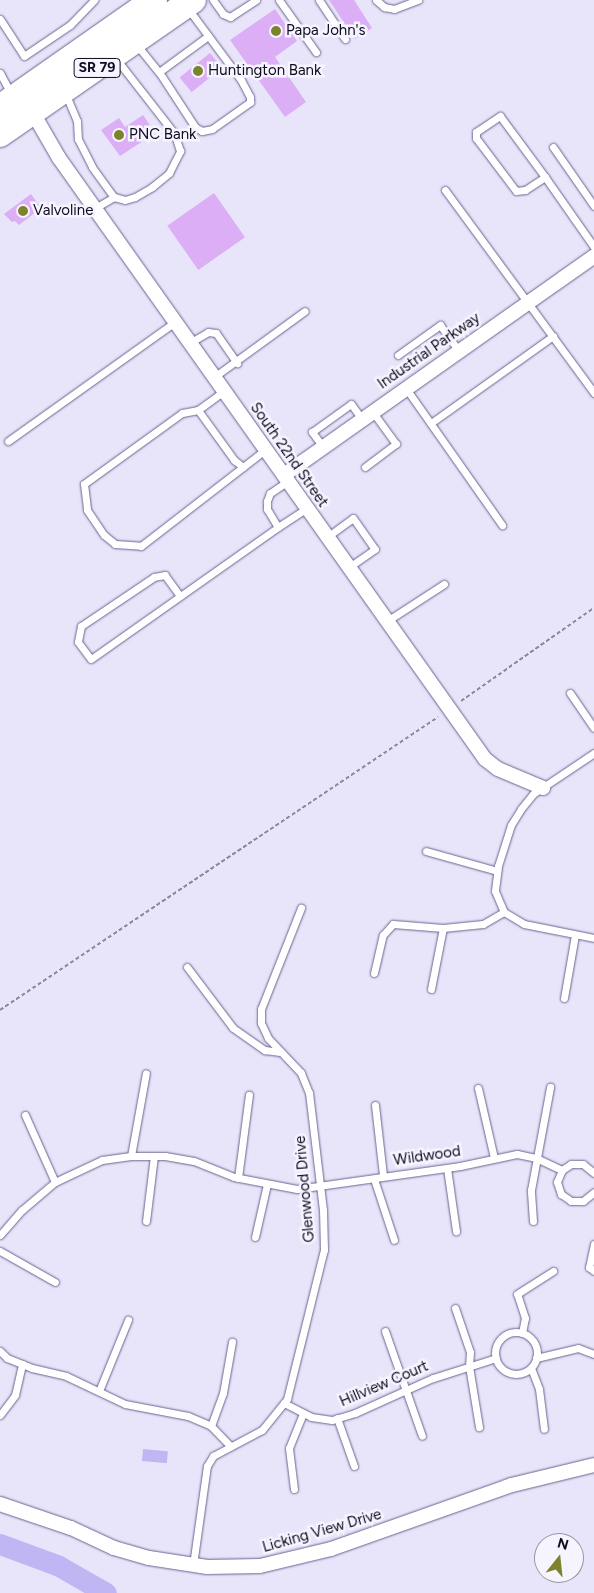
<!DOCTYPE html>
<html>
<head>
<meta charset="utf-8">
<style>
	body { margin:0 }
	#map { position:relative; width:594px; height:1593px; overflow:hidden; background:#e8e5fa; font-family:Figtree,sans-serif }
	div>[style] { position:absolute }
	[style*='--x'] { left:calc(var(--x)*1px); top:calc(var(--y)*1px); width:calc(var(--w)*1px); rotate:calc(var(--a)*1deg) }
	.water>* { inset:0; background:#c1b6f4; transform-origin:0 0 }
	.river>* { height:21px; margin:-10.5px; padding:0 10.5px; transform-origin:10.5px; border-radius:10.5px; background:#c1b6f4 }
	.building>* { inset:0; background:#dbaef5; transform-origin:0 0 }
	.path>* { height:2px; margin-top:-1px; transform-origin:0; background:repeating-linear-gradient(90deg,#8a879a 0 4px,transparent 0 6.5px) }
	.roads { filter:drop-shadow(0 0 1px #6b6290) drop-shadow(0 0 1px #6b6290) }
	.lane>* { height:7px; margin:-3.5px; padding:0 3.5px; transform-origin:3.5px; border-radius:3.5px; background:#fff }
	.lane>.ring { margin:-3.5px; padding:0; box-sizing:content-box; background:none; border:7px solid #fff; border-radius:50% }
	.street>* { height:14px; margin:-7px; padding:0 7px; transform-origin:7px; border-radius:7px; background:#fff }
	.highway>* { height:26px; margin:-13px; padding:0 13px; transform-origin:13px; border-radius:13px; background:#fff }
	.dots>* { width:14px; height:14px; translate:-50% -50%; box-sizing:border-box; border:2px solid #f5f4ff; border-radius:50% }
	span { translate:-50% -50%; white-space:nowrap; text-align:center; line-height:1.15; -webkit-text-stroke:5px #f5f4ff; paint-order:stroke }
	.shield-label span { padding:1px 4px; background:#f5f4ff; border:1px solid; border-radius:4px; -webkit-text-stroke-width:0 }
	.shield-label { font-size:14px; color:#0f0b1d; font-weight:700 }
	.poi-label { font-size:15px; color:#0f0b1d }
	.left { translate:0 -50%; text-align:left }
	.street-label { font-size:15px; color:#0f0b1d }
	.north { position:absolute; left:534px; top:1533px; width:50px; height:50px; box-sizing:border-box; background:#f5f4ff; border:1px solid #9997a5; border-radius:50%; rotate:16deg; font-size:14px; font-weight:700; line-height:20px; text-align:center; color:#0f0b1d }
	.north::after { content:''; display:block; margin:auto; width:18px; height:22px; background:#7d822c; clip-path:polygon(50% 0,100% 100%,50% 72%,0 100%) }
</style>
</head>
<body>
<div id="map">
	<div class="water">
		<i style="left:143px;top:1449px;width:25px;height:12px;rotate:5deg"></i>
	</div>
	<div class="river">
		<i style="--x:0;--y:1544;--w:63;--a:20.4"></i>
		<i style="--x:59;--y:1566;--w:54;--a:29.9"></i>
	</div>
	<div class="building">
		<i style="clip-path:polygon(329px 0,354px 0,372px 28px,355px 39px)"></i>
		<i style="clip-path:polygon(275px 9px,297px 41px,275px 57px,306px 102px,285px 117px,230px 40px)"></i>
		<i style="left:210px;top:53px;width:19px;height:39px;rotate:51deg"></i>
		<i style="clip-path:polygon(143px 115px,150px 125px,138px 133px,143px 141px,120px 156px,101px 130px,119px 118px,125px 127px)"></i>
		<i style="left:214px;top:193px;width:54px;height:57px;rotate:55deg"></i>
		<i style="clip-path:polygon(31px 194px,41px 208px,19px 225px,15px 221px,12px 222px,4px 214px)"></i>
	</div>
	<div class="path">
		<i style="--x:461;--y:701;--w:162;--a:-35"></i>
		<i style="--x:0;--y:1010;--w:527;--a:-33.78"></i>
	</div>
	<div class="roads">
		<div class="lane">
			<i style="--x:213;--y:0;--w:17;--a:54"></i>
			<i style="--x:223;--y:14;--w:8;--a:23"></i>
			<i style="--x:230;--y:17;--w:31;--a:-33"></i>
			<i style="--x:279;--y:0;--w:64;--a:54.6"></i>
			<i style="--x:319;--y:0;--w:47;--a:56.3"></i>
			<i style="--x:376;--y:0;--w:11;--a:41"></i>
			<i style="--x:384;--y:7;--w:10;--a:11"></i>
			<i style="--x:394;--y:9;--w:26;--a:-21"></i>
			<i style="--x:0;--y:19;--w:44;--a:57"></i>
			<i style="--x:24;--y:56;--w:55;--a:-34"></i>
			<i style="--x:70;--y:25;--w:35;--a:-46"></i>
			<i style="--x:136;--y:44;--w:36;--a:51"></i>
			<i style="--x:159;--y:72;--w:61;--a:-36.3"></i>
			<i style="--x:159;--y:72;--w:66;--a:56.8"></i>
			<i style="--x:195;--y:127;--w:8;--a:30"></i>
			<i style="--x:202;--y:131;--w:10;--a:-11"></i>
			<i style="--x:212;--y:129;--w:47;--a:-35.4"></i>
			<i style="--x:250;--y:102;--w:5;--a:-90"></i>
			<i style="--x:250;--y:97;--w:19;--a:-118"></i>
			<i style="--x:241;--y:80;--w:87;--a:-126.6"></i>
			<i style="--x:0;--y:73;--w:24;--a:62"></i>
			<i style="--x:66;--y:95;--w:28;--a:67"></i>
			<i style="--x:77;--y:121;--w:18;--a:87"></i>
			<i style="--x:78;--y:139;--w:31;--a:63"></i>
			<i style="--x:92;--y:167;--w:37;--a:54"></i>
			<i style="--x:114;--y:197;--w:11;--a:15"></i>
			<i style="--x:125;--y:200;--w:10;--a:-17"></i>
			<i style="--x:135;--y:197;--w:20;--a:-30"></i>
			<i style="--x:152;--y:187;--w:22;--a:-39"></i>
			<i style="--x:169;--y:173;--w:25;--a:-63"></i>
			<i style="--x:180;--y:151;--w:19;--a:-108"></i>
			<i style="--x:174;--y:133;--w:93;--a:-128"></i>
			<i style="--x:500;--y:116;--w:76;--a:53.6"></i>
			<i style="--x:545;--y:177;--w:24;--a:147"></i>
			<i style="--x:525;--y:190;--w:9;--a:174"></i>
			<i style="--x:516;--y:191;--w:66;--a:-127"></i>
			<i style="--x:476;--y:138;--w:6;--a:-90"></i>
			<i style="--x:476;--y:132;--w:29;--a:-34"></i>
			<i style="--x:553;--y:147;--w:72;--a:55.2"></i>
			<i style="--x:545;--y:177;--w:85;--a:55"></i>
			<i style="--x:445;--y:190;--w:252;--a:53.7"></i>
			<i style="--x:95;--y:208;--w:22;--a:-30"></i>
			<i style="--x:191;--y:342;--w:20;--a:-30"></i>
			<i style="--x:208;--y:332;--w:8;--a:7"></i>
			<i style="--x:216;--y:333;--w:37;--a:55"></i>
			<i style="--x:398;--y:355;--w:52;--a:-35.5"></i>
			<i style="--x:440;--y:325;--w:31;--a:54"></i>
			<i style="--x:214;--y:377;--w:112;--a:-36"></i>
			<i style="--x:405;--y:387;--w:169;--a:54.9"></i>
			<i style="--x:224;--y:391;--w:32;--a:144"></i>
			<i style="--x:198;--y:410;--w:16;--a:169"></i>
			<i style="--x:182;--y:413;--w:121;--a:144.1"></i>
			<i style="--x:84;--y:484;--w:26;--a:83"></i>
			<i style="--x:87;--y:510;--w:30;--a:56"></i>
			<i style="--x:104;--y:535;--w:14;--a:39"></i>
			<i style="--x:115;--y:544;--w:26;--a:4"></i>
			<i style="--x:141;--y:546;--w:129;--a:-37.8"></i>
			<i style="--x:198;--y:410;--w:62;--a:54.2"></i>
			<i style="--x:234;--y:460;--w:11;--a:38"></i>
			<i style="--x:243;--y:467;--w:28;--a:-38"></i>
			<i style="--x:431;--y:423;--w:150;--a:-35.5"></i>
			<i style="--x:8;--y:441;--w:206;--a:-35.5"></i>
			<i style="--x:323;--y:447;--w:19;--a:-126"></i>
			<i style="--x:312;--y:432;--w:48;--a:-35.7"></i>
			<i style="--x:351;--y:404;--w:19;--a:54"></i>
			<i style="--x:365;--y:467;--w:39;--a:-37"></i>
			<i style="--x:396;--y:444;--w:39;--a:-126"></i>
			<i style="--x:288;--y:481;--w:22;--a:146"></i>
			<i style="--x:270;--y:493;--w:9;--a:111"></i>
			<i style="--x:267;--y:501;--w:8;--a:90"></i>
			<i style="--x:267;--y:509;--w:21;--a:59"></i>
			<i style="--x:278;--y:527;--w:35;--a:-33"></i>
			<i style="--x:327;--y:537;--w:32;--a:-36"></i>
			<i style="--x:353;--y:518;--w:38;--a:55"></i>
			<i style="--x:375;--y:549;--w:33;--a:145"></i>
			<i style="--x:180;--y:596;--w:26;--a:-126"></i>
			<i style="--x:165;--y:575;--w:11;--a:170"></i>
			<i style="--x:154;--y:577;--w:88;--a:146.1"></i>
			<i style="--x:81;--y:626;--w:16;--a:101"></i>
			<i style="--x:78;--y:642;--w:21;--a:53"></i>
			<i style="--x:91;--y:659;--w:229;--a:-35.2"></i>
			<i style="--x:387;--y:621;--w:68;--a:-33"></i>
			<i style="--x:570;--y:693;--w:42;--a:55.6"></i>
			<i style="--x:594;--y:753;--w:73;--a:146.1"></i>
			<i style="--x:533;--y:794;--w:19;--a:129"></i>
			<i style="--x:521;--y:809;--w:19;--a:122"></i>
			<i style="--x:511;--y:825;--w:43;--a:107.6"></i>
			<i style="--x:498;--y:866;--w:25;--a:97"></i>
			<i style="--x:495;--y:891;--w:23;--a:67"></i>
			<i style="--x:504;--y:912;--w:23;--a:31"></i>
			<i style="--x:524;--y:924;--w:71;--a:11.3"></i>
			<i style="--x:426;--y:851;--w:74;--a:15.7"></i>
			<i style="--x:187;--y:967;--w:76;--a:53"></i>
			<i style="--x:233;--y:1028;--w:39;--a:35"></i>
			<i style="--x:265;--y:1050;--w:15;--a:8"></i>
			<i style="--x:374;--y:973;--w:39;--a:-77"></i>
			<i style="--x:383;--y:935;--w:15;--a:-48"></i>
			<i style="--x:393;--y:924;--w:50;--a:4.6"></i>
			<i style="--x:443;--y:928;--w:40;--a:-5.7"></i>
			<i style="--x:483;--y:924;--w:24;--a:-30"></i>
			<i style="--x:431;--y:989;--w:62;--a:-78.9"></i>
			<i style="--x:564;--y:998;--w:64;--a:-80.1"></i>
			<i style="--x:478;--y:1088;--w:72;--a:77.1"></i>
			<i style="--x:375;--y:1105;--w:70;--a:83.5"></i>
			<i style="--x:25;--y:1115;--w:73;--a:65.9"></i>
			<i style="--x:131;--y:1156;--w:84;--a:-79.8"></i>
			<i style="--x:447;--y:1168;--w:64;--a:81.9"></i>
			<i style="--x:594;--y:1173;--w:14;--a:-141"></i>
			<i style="--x:583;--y:1164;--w:12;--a:180"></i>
			<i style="--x:571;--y:1164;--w:11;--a:146"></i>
			<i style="--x:562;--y:1170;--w:13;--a:113"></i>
			<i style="--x:557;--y:1182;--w:13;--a:72"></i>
			<i style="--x:561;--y:1194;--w:12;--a:35"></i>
			<i style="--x:571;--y:1201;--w:12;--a:0"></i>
			<i style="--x:583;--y:1201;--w:14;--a:-39"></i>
			<i style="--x:238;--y:1178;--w:84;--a:-82.5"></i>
			<i style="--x:374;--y:1179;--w:64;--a:71.8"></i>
			<i style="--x:146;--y:1221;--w:65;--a:-83"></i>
			<i style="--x:533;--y:1221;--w:31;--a:-94"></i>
			<i style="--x:531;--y:1190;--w:105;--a:-79.5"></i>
			<i style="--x:0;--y:1235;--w:33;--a:-49"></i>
			<i style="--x:22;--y:1210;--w:43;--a:-40.3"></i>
			<i style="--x:55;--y:1182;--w:52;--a:-25.1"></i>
			<i style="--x:102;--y:1160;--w:29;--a:-8"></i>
			<i style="--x:131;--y:1156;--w:34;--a:0"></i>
			<i style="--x:165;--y:1156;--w:29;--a:10"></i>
			<i style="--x:194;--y:1161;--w:43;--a:21.8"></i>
			<i style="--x:234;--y:1177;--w:64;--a:10.8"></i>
			<i style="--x:297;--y:1189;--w:165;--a:-8"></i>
			<i style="--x:460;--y:1166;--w:58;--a:-11.9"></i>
			<i style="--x:517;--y:1154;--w:19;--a:12"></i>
			<i style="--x:536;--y:1158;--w:29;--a:25"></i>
			<i style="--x:255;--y:1237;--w:54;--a:-77.2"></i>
			<i style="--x:594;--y:1244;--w:24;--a:102"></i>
			<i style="--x:589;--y:1267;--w:6;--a:39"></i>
			<i style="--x:0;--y:1251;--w:63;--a:29.4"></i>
			<i style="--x:455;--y:1308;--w:46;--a:71.2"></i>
			<i style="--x:470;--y:1352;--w:14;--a:94"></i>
			<i style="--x:469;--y:1366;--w:62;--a:80.7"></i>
			<i style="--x:385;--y:1331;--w:111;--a:70.6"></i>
			<i class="ring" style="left:495px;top:1332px;width:35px;height:35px"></i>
			<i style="--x:522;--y:1333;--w:15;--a:-79"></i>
			<i style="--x:525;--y:1318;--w:25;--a:-108"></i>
			<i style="--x:517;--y:1294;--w:43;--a:-32.6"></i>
			<i style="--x:0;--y:1351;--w:10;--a:45"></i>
			<i style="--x:7;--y:1358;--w:27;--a:22"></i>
			<i style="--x:32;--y:1368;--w:35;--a:13"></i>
			<i style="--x:66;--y:1376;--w:65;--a:25.4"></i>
			<i style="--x:125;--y:1404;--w:64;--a:10.8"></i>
			<i style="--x:188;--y:1416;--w:25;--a:23"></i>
			<i style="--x:211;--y:1426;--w:28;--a:46"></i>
			<i style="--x:536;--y:1358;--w:43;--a:-13.4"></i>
			<i style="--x:578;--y:1348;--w:17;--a:21"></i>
			<i style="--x:531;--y:1368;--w:22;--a:69"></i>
			<i style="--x:539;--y:1389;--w:40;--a:82.9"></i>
			<i style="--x:99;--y:1391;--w:77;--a:-67.8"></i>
			<i style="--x:284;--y:1403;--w:30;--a:27"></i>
			<i style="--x:311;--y:1417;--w:21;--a:8"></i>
			<i style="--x:332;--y:1420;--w:24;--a:-17"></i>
			<i style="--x:355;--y:1413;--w:85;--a:-24.2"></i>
			<i style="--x:433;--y:1378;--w:66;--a:-17.6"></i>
			<i style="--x:0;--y:1415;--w:25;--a:-53"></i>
			<i style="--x:15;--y:1395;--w:32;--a:-77"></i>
			<i style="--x:337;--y:1418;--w:51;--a:70.5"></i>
			<i style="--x:211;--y:1426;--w:35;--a:-70"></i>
			<i style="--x:223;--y:1393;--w:52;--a:-80"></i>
			<i style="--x:294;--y:1489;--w:41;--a:-97"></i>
			<i style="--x:289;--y:1448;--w:37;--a:-68"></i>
			<i style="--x:193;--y:1565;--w:100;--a:-82"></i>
			<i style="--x:207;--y:1466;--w:12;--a:-59"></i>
			<i style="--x:213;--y:1456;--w:55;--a:-28"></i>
			<i style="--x:262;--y:1430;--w:40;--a:-51"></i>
			<i style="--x:287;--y:1399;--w:154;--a:-76.1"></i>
			<i style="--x:324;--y:1250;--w:40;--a:-91.4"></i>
			<i style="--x:323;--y:1210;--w:118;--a:-96.8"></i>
			<i style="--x:309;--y:1093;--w:22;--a:-112"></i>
			<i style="--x:301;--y:1073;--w:48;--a:-133.3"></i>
			<i style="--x:268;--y:1038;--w:17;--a:-115"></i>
			<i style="--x:261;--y:1023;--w:14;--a:-90"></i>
			<i style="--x:261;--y:1009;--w:109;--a:-68.4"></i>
		</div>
		<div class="street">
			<i style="--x:33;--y:113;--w:52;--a:60"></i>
			<i style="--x:59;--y:158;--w:737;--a:54.67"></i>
			<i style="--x:485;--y:759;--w:16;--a:38"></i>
			<i style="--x:498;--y:769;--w:49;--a:22.9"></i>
			<i style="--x:284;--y:475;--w:380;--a:-35.2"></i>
			<i style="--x:0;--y:1504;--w:75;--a:18.7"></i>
			<i style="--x:71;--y:1528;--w:47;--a:24.9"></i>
			<i style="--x:114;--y:1548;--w:36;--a:16"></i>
			<i style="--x:149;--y:1558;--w:59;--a:8.8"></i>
			<i style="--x:207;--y:1567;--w:53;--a:-1.1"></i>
			<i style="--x:260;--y:1566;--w:73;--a:-13.5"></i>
			<i style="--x:331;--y:1549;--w:192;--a:-19.5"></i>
			<i style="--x:512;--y:1485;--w:84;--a:-13.7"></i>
		</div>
		<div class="highway">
			<i style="--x:0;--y:108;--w:188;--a:-35"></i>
			<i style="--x:0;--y:134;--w:235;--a:-34.8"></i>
		</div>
	</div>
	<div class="dots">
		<i style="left:276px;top:31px;background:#7d822c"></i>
		<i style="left:198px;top:71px;background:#7d822c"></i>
		<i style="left:119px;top:135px;background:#7d822c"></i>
		<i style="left:23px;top:211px;background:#7d822c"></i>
	</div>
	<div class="shield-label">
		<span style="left:97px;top:68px">SR 79</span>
	</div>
	<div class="poi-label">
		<span class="left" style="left:286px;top:31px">Papa John's</span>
		<span class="left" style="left:208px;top:71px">Huntington Bank</span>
		<span class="left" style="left:129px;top:135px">PNC Bank</span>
		<span class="left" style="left:33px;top:211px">Valvoline</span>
	</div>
	<div class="street-label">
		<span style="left:429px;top:351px;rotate:-35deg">Industrial Parkway</span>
		<span style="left:289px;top:455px;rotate:55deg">South 22nd Street</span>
		<span style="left:427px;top:1156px;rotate:-8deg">Wildwood</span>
		<span style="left:305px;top:1189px;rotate:-95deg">Glenwood Drive</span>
		<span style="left:384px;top:1384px;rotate:-23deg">Hillview Court</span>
		<span style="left:322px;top:1531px;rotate:-16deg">Licking View Drive</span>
	</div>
	<div class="north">N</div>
</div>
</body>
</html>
